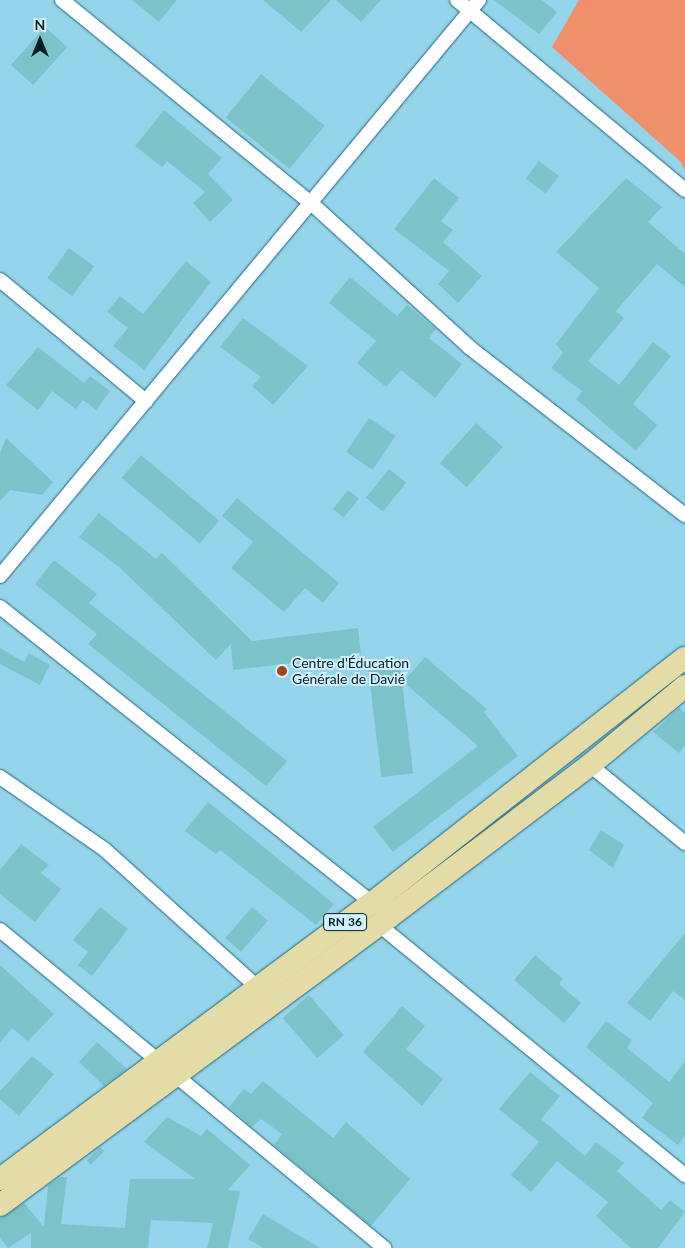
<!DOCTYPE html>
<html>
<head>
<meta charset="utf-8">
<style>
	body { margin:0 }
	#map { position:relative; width:685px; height:1248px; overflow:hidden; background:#95d5ec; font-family:Lato,sans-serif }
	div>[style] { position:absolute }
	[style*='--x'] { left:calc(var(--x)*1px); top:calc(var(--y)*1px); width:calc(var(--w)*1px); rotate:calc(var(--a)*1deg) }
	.green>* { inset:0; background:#f0906b }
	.building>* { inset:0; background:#7bc3c8; transform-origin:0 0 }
	.roads { filter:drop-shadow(0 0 1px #216478) drop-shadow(0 0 1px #216478) }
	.street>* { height:14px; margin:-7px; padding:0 7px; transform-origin:7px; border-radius:7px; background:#fff }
	.primary>* { height:22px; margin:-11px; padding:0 11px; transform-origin:11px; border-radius:11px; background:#e3dca7 }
	.dots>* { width:14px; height:14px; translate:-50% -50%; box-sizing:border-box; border:2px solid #d1f1fc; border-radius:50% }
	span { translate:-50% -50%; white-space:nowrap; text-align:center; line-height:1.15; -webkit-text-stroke:4px #d1f1fc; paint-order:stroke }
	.shield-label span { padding:1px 4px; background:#d1f1fc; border:1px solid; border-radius:4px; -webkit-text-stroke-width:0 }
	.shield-label { font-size:12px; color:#041e27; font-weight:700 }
	.poi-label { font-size:14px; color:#041e27 }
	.left { translate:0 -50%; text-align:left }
	.north { position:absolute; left:15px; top:15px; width:50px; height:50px; -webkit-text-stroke:4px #d1f1fc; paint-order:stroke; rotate:0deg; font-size:14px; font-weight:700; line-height:20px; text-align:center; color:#041e27 }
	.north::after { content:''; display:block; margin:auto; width:18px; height:22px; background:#041e27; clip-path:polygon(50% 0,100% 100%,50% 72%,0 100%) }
</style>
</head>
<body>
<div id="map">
	<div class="green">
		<i style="clip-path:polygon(579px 0,685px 0,685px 171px,681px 162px,552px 47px)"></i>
	</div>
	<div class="building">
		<i style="clip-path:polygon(132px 0,177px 0,159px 22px)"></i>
		<i style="clip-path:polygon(263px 0,331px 0,301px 32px)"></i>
		<i style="clip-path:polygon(336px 0,381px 0,361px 22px)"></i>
		<i style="clip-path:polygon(494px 0,542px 0,557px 12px,539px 34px)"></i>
		<i style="left:45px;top:27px;width:30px;height:51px;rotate:42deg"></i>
		<i style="left:261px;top:74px;width:82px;height:56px;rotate:39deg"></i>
		<i style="clip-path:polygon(164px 110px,222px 158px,208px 174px,233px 200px,210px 222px,193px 203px,205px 192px,167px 161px,162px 167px,135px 146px)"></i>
		<i style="left:539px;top:161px;width:25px;height:22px;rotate:37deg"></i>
		<i style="clip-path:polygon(434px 178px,459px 198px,441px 221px,453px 230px,443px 242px,482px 276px,458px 303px,438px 284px,449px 271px,394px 229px)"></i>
		<i style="clip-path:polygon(626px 178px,662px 207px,648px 222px,685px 254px,685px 287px,657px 264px,616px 311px,624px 318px,588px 361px,619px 385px,653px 342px,671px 356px,633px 404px,657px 425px,636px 451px,576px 399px,582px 391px,551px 368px,563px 353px,556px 344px,599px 288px,556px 252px)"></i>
		<i style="left:69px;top:248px;width:31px;height:37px;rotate:36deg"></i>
		<i style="clip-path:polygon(186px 261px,211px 282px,144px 370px,113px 346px,128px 328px,107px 312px,120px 296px,143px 314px)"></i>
		<i style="clip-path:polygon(350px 277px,397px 316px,407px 305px,436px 329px,429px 338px,462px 364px,435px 398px,401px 370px,386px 387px,357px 363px,376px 341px,329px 303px)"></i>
		<i style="clip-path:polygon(243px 318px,308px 366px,273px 405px,252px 386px,261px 377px,220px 347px)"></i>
		<i style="clip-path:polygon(38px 347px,84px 383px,90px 376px,110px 391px,96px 410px,83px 400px,76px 409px,52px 391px,38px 410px,6px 385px)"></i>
		<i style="left:369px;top:418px;width:32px;height:41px;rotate:34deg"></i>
		<i style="left:476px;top:423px;width:36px;height:54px;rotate:42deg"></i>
		<i style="clip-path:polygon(6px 438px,53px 482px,42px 495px,10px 490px,0 501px,0 453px)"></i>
		<i style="left:141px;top:455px;width:102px;height:30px;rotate:40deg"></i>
		<i style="left:389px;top:469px;width:22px;height:37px;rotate:39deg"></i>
		<i style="left:348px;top:490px;width:14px;height:24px;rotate:39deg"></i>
		<i style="clip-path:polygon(237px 498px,339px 583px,323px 603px,305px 588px,284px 612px,231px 568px,253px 542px,222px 516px)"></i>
		<i style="clip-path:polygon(99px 513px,156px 559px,162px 553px,252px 641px,358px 628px,361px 655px,233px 670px,231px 644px,216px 660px,119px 567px,79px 537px)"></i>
		<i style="clip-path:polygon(54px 560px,97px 594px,89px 603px,287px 761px,266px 786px,88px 644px,97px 634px,35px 584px)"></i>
		<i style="clip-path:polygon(0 648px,24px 662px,29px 653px,50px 665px,40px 685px,0 664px)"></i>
		<i style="clip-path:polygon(425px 657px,487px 709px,484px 712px,518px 756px,393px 852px,373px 827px,478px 746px,403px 682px)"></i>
		<i style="left:400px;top:666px;width:108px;height:32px;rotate:83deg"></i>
		<i style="clip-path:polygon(679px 708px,685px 712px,685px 745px,679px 753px,653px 732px)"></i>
		<i style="clip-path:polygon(208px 802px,334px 904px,316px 925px,220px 850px,216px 854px,185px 831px)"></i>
		<i style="clip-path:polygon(601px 830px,624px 845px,613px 868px,589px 850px)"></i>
		<i style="clip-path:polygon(21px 844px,49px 865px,41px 873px,61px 889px,35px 922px,0 894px,0 870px)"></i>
		<i style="clip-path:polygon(100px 907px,128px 929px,92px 976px,78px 965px,88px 952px,73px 940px)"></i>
		<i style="left:252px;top:907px;width:21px;height:41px;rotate:41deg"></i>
		<i style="clip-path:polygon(685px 933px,685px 1000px,673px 991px,650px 1021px,627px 1003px)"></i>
		<i style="clip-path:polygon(535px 955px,563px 979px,559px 984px,581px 1003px,564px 1023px,514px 980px)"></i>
		<i style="clip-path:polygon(0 965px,54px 1014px,28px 1041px,12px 1028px,0 1043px)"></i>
		<i style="left:309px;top:995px;width:53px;height:35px;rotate:49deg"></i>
		<i style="clip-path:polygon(402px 1006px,425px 1026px,406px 1049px,443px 1079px,422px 1106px,363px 1052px)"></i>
		<i style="clip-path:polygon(606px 1021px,632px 1040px,627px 1048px,669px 1082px,685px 1061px,685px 1135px,678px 1145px,642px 1118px,653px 1103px,586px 1047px)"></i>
		<i style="clip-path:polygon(97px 1042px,127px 1069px,104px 1086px,79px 1062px)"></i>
		<i style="clip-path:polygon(32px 1056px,54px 1074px,19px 1116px,0 1099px,0 1091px)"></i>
		<i style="clip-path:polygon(530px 1072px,560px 1096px,541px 1119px,585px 1156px,596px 1142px,624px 1163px,617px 1171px,661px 1210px,670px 1200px,685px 1212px,658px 1248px,631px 1248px,596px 1216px,608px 1202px,557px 1161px,531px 1192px,511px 1175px,539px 1142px,499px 1109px)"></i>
		<i style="clip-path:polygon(263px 1081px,333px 1138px,346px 1122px,410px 1179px,371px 1226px,274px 1145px,282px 1134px,261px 1119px,252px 1127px,229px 1107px,244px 1089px,251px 1094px)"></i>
		<i style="clip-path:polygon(167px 1117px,201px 1136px,207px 1129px,250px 1165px,228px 1190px,240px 1191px,228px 1248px,207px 1248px,213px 1223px,151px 1220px,148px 1248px,31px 1248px,31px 1233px,8px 1248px,0 1238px,0 1218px,24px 1203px,44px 1227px,48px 1186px,60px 1177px,67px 1177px,61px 1224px,125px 1228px,130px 1179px,195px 1179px,144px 1142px)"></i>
		<i style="left:100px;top:1147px;width:6px;height:19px;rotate:45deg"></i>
		<i style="clip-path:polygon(263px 1214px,320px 1248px,263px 1248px,248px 1239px)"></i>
	</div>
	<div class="roads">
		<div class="street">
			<i style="--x:62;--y:0;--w:321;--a:39.2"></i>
			<i style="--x:311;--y:203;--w:214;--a:42.3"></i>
			<i style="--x:469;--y:347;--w:274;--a:37.9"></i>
			<i style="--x:457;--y:0;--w:297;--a:39.8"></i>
			<i style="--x:0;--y:280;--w:190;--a:39.7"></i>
			<i style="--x:0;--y:576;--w:749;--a:-50.25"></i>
			<i style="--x:0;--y:607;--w:482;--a:38.5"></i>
			<i style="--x:590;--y:765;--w:123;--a:39.4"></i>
			<i style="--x:0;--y:777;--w:126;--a:34.7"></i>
			<i style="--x:104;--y:849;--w:214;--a:42"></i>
			<i style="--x:378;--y:924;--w:397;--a:39.3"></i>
			<i style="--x:0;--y:930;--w:499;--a:39.6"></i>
		</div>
		<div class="primary">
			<i style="--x:0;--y:1179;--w:463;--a:-36.6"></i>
			<i style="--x:372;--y:903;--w:397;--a:-38.1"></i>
			<i style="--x:0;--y:1205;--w:484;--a:-36.5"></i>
			<i style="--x:389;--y:917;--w:252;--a:-37.1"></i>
			<i style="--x:590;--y:765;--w:124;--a:-39.7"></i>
		</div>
	</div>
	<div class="dots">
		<i style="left:282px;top:671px;background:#a64213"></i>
	</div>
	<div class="shield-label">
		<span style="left:345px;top:922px">RN 36</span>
	</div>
	<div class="poi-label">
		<span class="left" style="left:292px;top:671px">Centre d'Éducation<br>Générale de Davié</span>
	</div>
	<div class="north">N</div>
</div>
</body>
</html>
